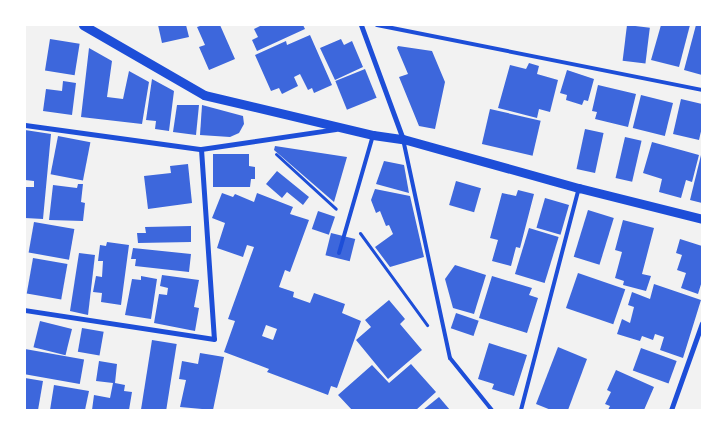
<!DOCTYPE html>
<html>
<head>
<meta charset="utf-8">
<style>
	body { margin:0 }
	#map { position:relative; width:727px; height:435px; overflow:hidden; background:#f2f2f2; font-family:Lato,sans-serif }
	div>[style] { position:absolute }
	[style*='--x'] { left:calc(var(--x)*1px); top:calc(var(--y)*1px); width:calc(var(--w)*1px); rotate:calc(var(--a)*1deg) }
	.building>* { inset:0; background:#3d67dc; transform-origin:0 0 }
	.path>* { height:3px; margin:-1.5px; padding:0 1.5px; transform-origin:1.5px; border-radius:1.5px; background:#1d4ed8 }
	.service>* { height:4px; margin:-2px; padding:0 2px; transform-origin:2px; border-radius:2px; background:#1d4ed8 }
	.minor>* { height:5px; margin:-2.5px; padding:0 2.5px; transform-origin:2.5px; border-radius:2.5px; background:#1d4ed8 }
	.tertiary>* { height:9px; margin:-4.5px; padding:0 4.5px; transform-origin:4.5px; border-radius:4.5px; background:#1d4ed8 }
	span { translate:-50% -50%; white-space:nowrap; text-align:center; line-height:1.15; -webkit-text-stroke:4.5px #fff; paint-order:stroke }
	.frame { position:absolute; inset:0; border:26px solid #fff; pointer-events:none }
</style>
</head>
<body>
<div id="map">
	<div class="building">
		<i style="clip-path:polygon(158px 25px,186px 25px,189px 37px,162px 43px)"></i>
		<i style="clip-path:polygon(203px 25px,220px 25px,235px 59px,209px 70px,199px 47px,205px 45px,197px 27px)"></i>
		<i style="clip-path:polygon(262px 25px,303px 25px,305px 29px,257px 51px,252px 40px,258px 37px,254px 29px)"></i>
		<i style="left:627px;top:25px;width:23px;height:36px;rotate:7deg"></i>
		<i style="clip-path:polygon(661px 25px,690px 25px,679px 67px,651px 60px)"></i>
		<i style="clip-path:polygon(696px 25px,702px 25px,702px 75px,684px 70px)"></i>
		<i style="clip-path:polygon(310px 35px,332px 85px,314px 93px,312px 88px,308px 90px,300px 74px,294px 77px,298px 86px,282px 94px,279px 88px,271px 91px,255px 55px,286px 41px,287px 45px)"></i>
		<i style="left:50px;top:39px;width:30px;height:32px;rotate:9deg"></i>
		<i style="clip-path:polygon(341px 39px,344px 45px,352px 41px,363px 67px,335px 80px,320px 48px)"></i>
		<i style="clip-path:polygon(398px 46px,432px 51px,445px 82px,435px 129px,419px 126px,399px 77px,408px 74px,397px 48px)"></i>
		<i style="clip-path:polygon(89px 48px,112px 61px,107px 97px,123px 99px,129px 71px,149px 82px,142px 124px,81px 117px)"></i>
		<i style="clip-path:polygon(529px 63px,539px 66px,537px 74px,558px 80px,550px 112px,539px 109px,537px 118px,498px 108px,510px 65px,526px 69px)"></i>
		<i style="left:365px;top:69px;width:31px;height:32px;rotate:68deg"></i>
		<i style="clip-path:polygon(567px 70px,594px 79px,588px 101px,584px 100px,582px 105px,566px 100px,567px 95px,560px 93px)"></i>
		<i style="clip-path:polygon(152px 79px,174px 91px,169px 131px,155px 129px,156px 121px,146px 120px)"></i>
		<i style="clip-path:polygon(63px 81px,76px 83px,72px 115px,43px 111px,46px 89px,62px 91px)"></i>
		<i style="clip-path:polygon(598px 85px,636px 94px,628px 127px,595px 119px,597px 112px,592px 111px)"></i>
		<i style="left:641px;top:95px;width:33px;height:34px;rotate:14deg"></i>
		<i style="clip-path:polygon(681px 99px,702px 104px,702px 127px,699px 140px,673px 134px)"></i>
		<i style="clip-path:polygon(177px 105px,199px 105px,196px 135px,173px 132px)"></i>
		<i style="clip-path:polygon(202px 105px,243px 116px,244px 124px,239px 133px,230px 137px,200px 135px)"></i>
		<i style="left:490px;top:109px;width:52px;height:36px;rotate:13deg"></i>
		<i style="left:585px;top:129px;width:19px;height:41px;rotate:12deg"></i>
		<i style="clip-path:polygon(25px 130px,51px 134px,43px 219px,25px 218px,25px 187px,34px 187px,34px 181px,25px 180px)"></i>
		<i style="left:58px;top:136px;width:33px;height:39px;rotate:11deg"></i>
		<i style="left:625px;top:137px;width:17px;height:42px;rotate:13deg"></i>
		<i style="clip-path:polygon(652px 142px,699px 155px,692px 182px,686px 180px,681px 198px,659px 192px,662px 179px,643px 173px)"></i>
		<i style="clip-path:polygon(275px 146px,347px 157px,334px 202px,274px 150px)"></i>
		<i style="clip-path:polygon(213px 154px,249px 154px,249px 166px,255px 167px,255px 179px,251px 179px,250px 187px,213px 187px)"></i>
		<i style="clip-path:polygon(701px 155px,702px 155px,702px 203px,690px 200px)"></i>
		<i style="clip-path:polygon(384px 161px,404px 165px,409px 193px,376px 184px)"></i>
		<i style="clip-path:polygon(188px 164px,192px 203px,148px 209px,144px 176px,171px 173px,170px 166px)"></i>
		<i style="clip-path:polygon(277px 171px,309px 197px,303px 205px,287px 192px,282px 198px,266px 184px)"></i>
		<i style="left:456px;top:181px;width:26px;height:25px;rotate:16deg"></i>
		<i style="clip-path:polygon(78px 184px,83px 184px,81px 202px,85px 203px,83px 221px,49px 220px,53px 185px,77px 188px)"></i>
		<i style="clip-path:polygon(375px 189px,410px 196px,424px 257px,390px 267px,375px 247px,393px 234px,389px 225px,386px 226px,380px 211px,376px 213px,371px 200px)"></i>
		<i style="clip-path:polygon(518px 190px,534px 194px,520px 248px,516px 247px,511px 266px,492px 261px,498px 240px,490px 238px,502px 193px,516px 196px)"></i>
		<i style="clip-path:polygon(evenodd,222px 193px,233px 197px,235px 194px,254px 202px,257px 193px,293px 207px,290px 214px,309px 220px,290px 272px,285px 270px,279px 287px,294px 292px,293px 297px,310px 303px,314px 293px,345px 304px,342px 313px,361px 321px,337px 388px,331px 386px,328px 395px,267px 372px,269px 369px,224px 352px,235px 321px,228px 319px,254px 247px,247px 245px,243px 257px,217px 248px,225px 223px,212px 218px,222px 193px,266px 325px,277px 329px,273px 340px,262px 336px,266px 325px)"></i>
		<i style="left:545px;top:198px;width:25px;height:31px;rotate:16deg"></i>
		<i style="left:588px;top:210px;width:27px;height:49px;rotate:17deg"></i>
		<i style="left:318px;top:211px;width:18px;height:19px;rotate:19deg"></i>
		<i style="clip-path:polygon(623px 220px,654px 228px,642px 274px,651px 276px,646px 291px,623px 285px,624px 281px,615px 278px,622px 252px,615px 250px)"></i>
		<i style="left:34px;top:222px;width:41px;height:31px;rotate:10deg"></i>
		<i style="clip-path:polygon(191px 226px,191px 242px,138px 243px,137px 233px,146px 233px,145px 227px)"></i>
		<i style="left:529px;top:228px;width:31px;height:48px;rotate:17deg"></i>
		<i style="left:331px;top:233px;width:25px;height:23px;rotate:14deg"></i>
		<i style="clip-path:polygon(680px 239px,702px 246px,702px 281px,698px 294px,681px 288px,686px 273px,677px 270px,682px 255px,676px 253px)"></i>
		<i style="clip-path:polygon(107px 242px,129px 245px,121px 305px,101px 302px,102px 293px,93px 292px,96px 276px,102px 277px,103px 261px,98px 261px,100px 245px,106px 246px)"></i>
		<i style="clip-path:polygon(133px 248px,191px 254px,189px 272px,135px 266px,136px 259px,131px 259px)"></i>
		<i style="clip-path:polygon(79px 253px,95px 255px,88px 315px,70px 311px)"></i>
		<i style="left:33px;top:258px;width:35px;height:36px;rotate:10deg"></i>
		<i style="clip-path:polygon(455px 265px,486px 275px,474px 314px,453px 308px,445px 279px)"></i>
		<i style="left:578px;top:273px;width:50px;height:37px;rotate:19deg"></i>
		<i style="clip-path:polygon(162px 275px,199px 280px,194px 307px,199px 308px,195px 331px,154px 323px,159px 294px,167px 295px,168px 288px,160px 286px)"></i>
		<i style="clip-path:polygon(141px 276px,157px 279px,151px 319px,125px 315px,132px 279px,141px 280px)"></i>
		<i style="clip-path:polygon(492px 276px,532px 288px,529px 295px,538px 298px,527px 333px,479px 318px)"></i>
		<i style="clip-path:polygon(654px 284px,701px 300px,683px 358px,660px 350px,664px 337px,655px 334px,653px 340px,642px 336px,640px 341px,617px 334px,622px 319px,630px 323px,634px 307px,628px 305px,632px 292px,650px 299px)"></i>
		<i style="clip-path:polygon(389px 300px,405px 319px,400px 324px,422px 350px,388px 379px,356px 340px,371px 327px,365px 320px)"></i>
		<i style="left:456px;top:313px;width:24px;height:16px;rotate:19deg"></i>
		<i style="left:40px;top:321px;width:33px;height:27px;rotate:14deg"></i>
		<i style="left:82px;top:328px;width:22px;height:24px;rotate:10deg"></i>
		<i style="left:152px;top:340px;width:25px;height:71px;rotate:9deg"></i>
		<i style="clip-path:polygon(489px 343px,527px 355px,514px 396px,492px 389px,494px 384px,478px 379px)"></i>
		<i style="clip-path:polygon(558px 347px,587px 359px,568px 410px,551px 410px,536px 404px)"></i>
		<i style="left:641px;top:348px;width:38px;height:24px;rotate:20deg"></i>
		<i style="left:25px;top:349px;width:60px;height:25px;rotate:10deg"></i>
		<i style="clip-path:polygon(200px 353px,224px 357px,213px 410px,180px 407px,186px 380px,179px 379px,182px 361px,198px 364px)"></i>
		<i style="clip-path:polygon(99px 361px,117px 364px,115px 383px,125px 385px,124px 391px,132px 392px,129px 410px,92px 410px,94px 395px,110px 398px,113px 383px,96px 381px)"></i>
		<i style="clip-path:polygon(411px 364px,436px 392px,416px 410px,352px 410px,338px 395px,372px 365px,389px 383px)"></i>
		<i style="clip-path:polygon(616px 370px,654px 387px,644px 410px,608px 410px,610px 406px,605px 404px,611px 392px,607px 390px)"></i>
		<i style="clip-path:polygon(25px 378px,43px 381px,38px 410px,25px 410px)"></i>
		<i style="clip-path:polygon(54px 385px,89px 391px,85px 410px,50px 410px)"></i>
		<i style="clip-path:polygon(439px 397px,450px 410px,423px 410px)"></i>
	</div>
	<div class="path">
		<i style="--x:276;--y:154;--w:81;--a:42.5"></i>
		<i style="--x:360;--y:233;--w:114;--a:53.9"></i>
	</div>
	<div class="service">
		<i style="--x:377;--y:25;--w:331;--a:11.3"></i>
		<i style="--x:403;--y:139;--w:224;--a:77.9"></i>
		<i style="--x:450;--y:358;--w:67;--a:51.1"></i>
		<i style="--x:339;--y:253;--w:123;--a:-73.9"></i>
		<i style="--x:521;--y:410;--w:229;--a:-75.4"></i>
	</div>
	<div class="minor">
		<i style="--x:361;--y:25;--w:121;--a:69.8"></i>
		<i style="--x:25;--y:125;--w:178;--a:7.8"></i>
		<i style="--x:201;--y:149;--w:190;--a:86.1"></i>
		<i style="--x:214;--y:339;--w:191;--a:-171.3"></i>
		<i style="--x:201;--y:149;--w:136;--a:-8.4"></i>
		<i style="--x:671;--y:410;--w:92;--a:-70.4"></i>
	</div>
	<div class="tertiary">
		<i style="--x:83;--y:25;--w:140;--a:30"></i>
		<i style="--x:204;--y:95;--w:174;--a:13.3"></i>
		<i style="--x:373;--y:135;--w:30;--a:8"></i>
		<i style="--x:403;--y:139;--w:183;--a:15.6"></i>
		<i style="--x:579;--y:188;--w:127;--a:14.1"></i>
	</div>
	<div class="frame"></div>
</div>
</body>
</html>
